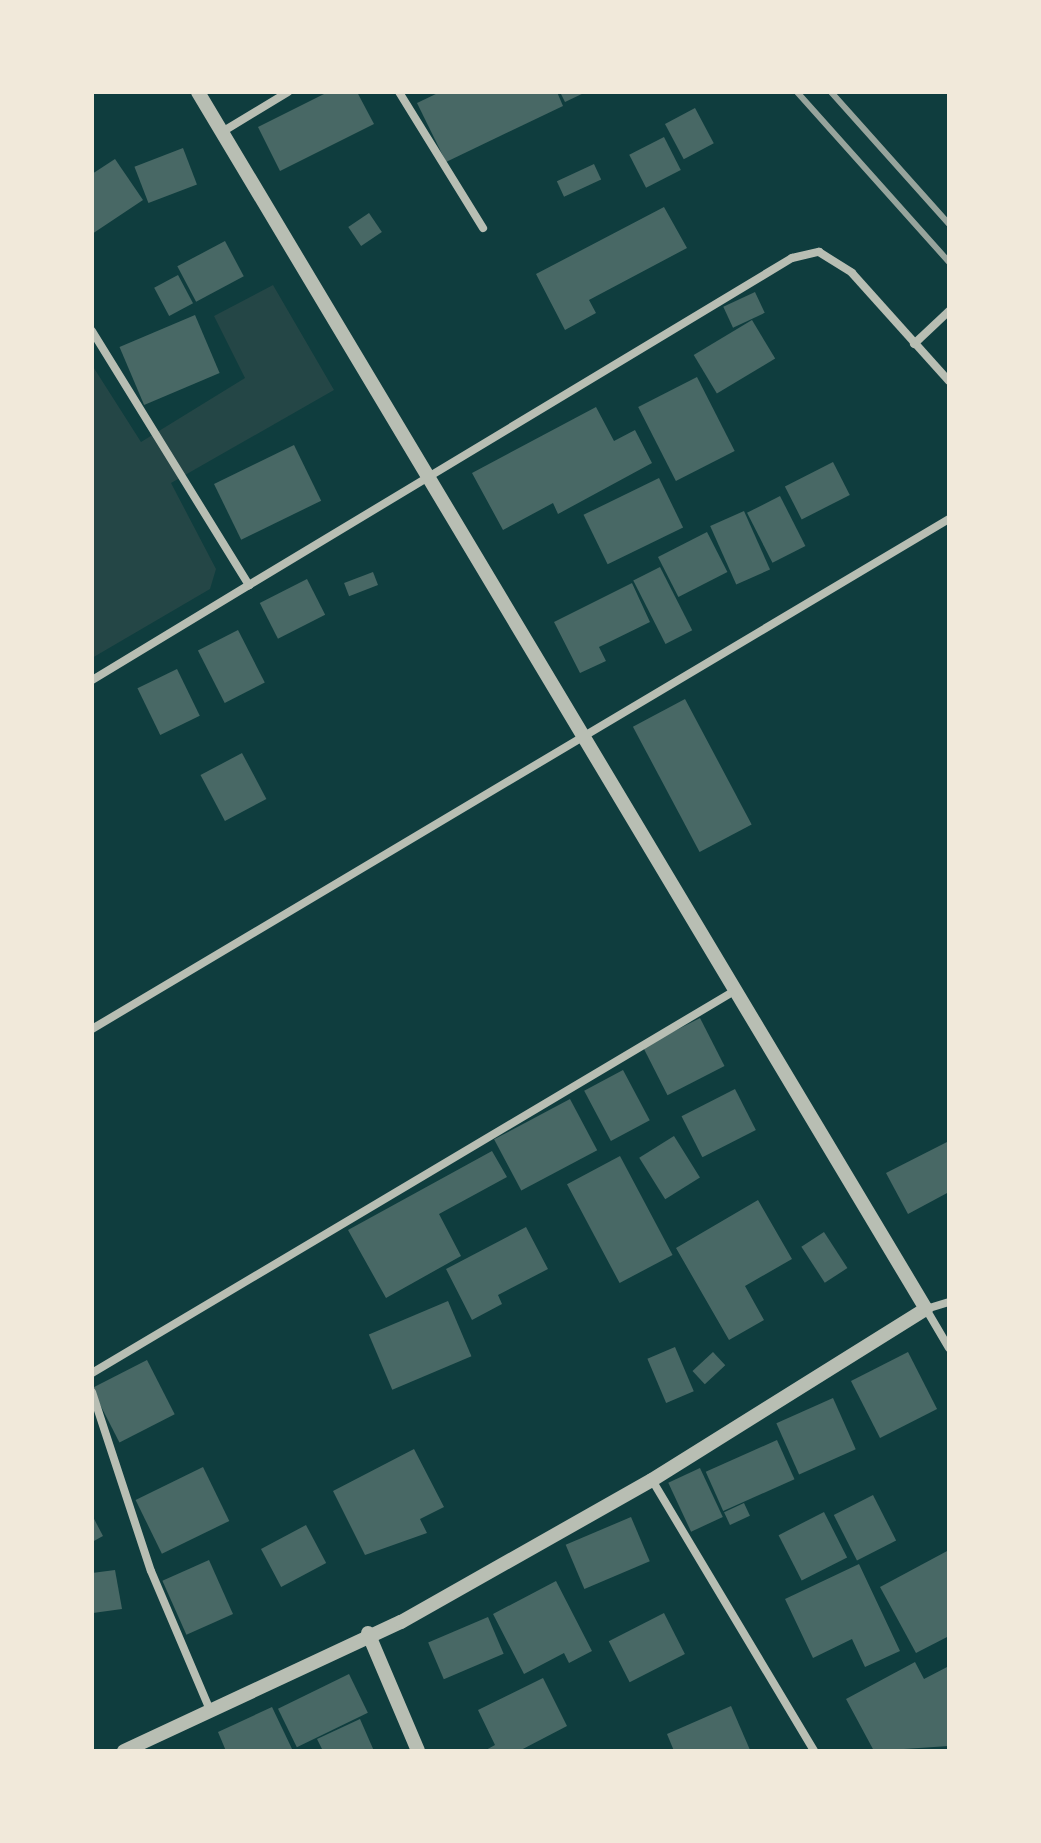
<!DOCTYPE html>
<html>
<head>
<meta charset="utf-8">
<style>
	body { margin:0 }
	#map { position:relative; width:1041px; height:1843px; overflow:hidden; background:#0f3d3e; font-family:Rubik,sans-serif }
	div>[style] { position:absolute }
	[style*='--x'] { left:calc(var(--x)*1px); top:calc(var(--y)*1px); width:calc(var(--w)*1px); rotate:calc(var(--a)*1deg) }
	.green>* { inset:0; background:#244646 }
	.building>* { inset:0; background:#486865; transform-origin:0 0 }
	.minor>* { height:8px; margin:-4px; padding:0 4px; transform-origin:4px; border-radius:4px; background:#b8beb3 }
	.tertiary>* { height:14px; margin:-7px; padding:0 7px; transform-origin:7px; border-radius:7px; background:#b8beb3 }
	.rail>* { height:6px; margin:-3px; padding:0 3px; transform-origin:3px; border-radius:3px; background:#97a49c }
	span { translate:-50% -50%; white-space:nowrap; text-align:center; line-height:1.15; -webkit-text-stroke:6px #f1e9da; paint-order:stroke }
	.frame { position:absolute; inset:0; border:94px solid #f1e9da; pointer-events:none }
</style>
</head>
<body>
<div id="map">
	<div class="green">
		<i style="clip-path:polygon(273px 285px,334px 390px,171px 483px,216px 569px,210px 589px,92px 658px,92px 365px,141px 442px,245px 378px,214px 316px)"></i>
	</div>
	<div class="building">
		<i style="clip-path:polygon(328px 92px,357px 92px,374px 124px,280px 171px,258px 127px)"></i>
		<i style="clip-path:polygon(440px 92px,557px 92px,563px 106px,446px 162px,417px 103px)"></i>
		<i style="clip-path:polygon(560px 92px,586px 92px,565px 102px)"></i>
		<i style="left:695px;top:108px;width:40px;height:34px;rotate:62deg"></i>
		<i style="left:664px;top:137px;width:37px;height:39px;rotate:63deg"></i>
		<i style="left:183px;top:148px;width:39px;height:52px;rotate:69deg"></i>
		<i style="clip-path:polygon(115px 159px,143px 200px,92px 234px,92px 174px)"></i>
		<i style="left:594px;top:164px;width:17px;height:41px;rotate:65deg"></i>
		<i style="clip-path:polygon(664px 207px,687px 248px,589px 300px,596px 313px,565px 330px,536px 274px)"></i>
		<i style="left:369px;top:213px;width:23px;height:25px;rotate:56deg"></i>
		<i style="left:225px;top:241px;width:40px;height:54px;rotate:62deg"></i>
		<i style="left:178px;top:275px;width:32px;height:27px;rotate:62deg"></i>
		<i style="left:755px;top:292px;width:23px;height:35px;rotate:65deg"></i>
		<i style="left:195px;top:315px;width:63px;height:82px;rotate:67deg"></i>
		<i style="left:752px;top:320px;width:45px;height:68px;rotate:59deg"></i>
		<i style="left:697px;top:377px;width:83px;height:66px;rotate:63deg"></i>
		<i style="clip-path:polygon(596px 407px,614px 441px,635px 430px,652px 463px,558px 514px,553px 503px,503px 530px,472px 473px)"></i>
		<i style="left:294px;top:445px;width:62px;height:89px;rotate:64deg"></i>
		<i style="left:833px;top:462px;width:37px;height:54px;rotate:63deg"></i>
		<i style="left:659px;top:478px;width:55px;height:84px;rotate:64deg"></i>
		<i style="left:780px;top:496px;width:56px;height:37px;rotate:63deg"></i>
		<i style="left:744px;top:511px;width:64px;height:37px;rotate:66deg"></i>
		<i style="left:707px;top:532px;width:45px;height:55px;rotate:63deg"></i>
		<i style="left:660px;top:567px;width:71px;height:30px;rotate:63deg"></i>
		<i style="left:373px;top:572px;width:14px;height:31px;rotate:69deg"></i>
		<i style="left:307px;top:579px;width:40px;height:53px;rotate:63deg"></i>
		<i style="clip-path:polygon(632px 583px,650px 622px,599px 647px,606px 661px,580px 673px,554px 622px)"></i>
		<i style="left:238px;top:630px;width:59px;height:45px;rotate:63deg"></i>
		<i style="left:177px;top:669px;width:52px;height:44px;rotate:64deg"></i>
		<i style="left:685px;top:699px;width:142px;height:59px;rotate:62deg"></i>
		<i style="left:242px;top:753px;width:52px;height:47px;rotate:62deg"></i>
		<i style="left:700px;top:1018px;width:54px;height:64px;rotate:63deg"></i>
		<i style="left:623px;top:1070px;width:57px;height:44px;rotate:62deg"></i>
		<i style="left:735px;top:1089px;width:46px;height:60px;rotate:63deg"></i>
		<i style="left:570px;top:1099px;width:58px;height:86px;rotate:62deg"></i>
		<i style="left:674px;top:1136px;width:49px;height:41px;rotate:58deg"></i>
		<i style="clip-path:polygon(947px 1142px,949px 1192px,908px 1214px,886px 1173px)"></i>
		<i style="clip-path:polygon(492px 1151px,507px 1177px,439px 1214px,461px 1256px,386px 1298px,348px 1230px)"></i>
		<i style="left:620px;top:1156px;width:112px;height:60px;rotate:62deg"></i>
		<i style="clip-path:polygon(758px 1200px,792px 1259px,745px 1286px,764px 1320px,729px 1340px,676px 1248px)"></i>
		<i style="clip-path:polygon(526px 1227px,548px 1269px,498px 1295px,502px 1304px,472px 1320px,446px 1269px)"></i>
		<i style="left:824px;top:1232px;width:43px;height:27px;rotate:57deg"></i>
		<i style="left:448px;top:1301px;width:60px;height:86px;rotate:67deg"></i>
		<i style="left:675px;top:1347px;width:48px;height:30px;rotate:67deg"></i>
		<i style="left:713px;top:1352px;width:18px;height:28px;rotate:47deg"></i>
		<i style="left:908px;top:1352px;width:64px;height:64px;rotate:63deg"></i>
		<i style="left:147px;top:1360px;width:61px;height:62px;rotate:63deg"></i>
		<i style="left:833px;top:1398px;width:56px;height:62px;rotate:66deg"></i>
		<i style="left:777px;top:1440px;width:43px;height:78px;rotate:66deg"></i>
		<i style="clip-path:polygon(414px 1449px,444px 1507px,420px 1519px,427px 1533px,365px 1555px,333px 1491px)"></i>
		<i style="left:203px;top:1467px;width:60px;height:75px;rotate:64deg"></i>
		<i style="left:700px;top:1468px;width:54px;height:35px;rotate:65deg"></i>
		<i style="left:873px;top:1495px;width:51px;height:44px;rotate:63deg"></i>
		<i style="left:744px;top:1503px;width:14px;height:22px;rotate:65deg"></i>
		<i style="left:824px;top:1512px;width:51px;height:51px;rotate:63deg"></i>
		<i style="clip-path:polygon(92px 1515px,103px 1536px,92px 1542px)"></i>
		<i style="left:631px;top:1517px;width:48px;height:71px;rotate:67deg"></i>
		<i style="left:306px;top:1525px;width:43px;height:51px;rotate:62deg"></i>
		<i style="clip-path:polygon(949px 1550px,949px 1636px,916px 1653px,880px 1587px)"></i>
		<i style="left:209px;top:1560px;width:59px;height:51px;rotate:66deg"></i>
		<i style="clip-path:polygon(859px 1564px,900px 1651px,865px 1667px,852px 1639px,813px 1658px,785px 1599px)"></i>
		<i style="clip-path:polygon(115px 1570px,122px 1609px,93px 1613px,92px 1573px)"></i>
		<i style="clip-path:polygon(556px 1581px,592px 1651px,569px 1663px,564px 1653px,524px 1674px,493px 1614px)"></i>
		<i style="left:664px;top:1613px;width:46px;height:62px;rotate:63deg"></i>
		<i style="left:488px;top:1617px;width:40px;height:65px;rotate:67deg"></i>
		<i style="clip-path:polygon(915px 1662px,924px 1679px,949px 1666px,949px 1746px,874px 1751px,846px 1699px)"></i>
		<i style="left:349px;top:1674px;width:43px;height:79px;rotate:64deg"></i>
		<i style="clip-path:polygon(543px 1678px,567px 1726px,519px 1751px,484px 1751px,495px 1745px,478px 1710px)"></i>
		<i style="clip-path:polygon(731px 1706px,750px 1750px,674px 1751px,667px 1734px)"></i>
		<i style="clip-path:polygon(272px 1707px,293px 1751px,226px 1751px,218px 1732px)"></i>
		<i style="clip-path:polygon(360px 1719px,374px 1751px,323px 1751px,317px 1739px)"></i>
	</div>
	<div class="minor">
		<i style="--x:399;--y:92;--w:160;--a:58.3"></i>
		<i style="--x:222;--y:132;--w:77;--a:-31.2"></i>
		<i style="--x:92;--y:331;--w:299;--a:58.3"></i>
		<i style="--x:249;--y:585;--w:184;--a:148.8"></i>
		<i style="--x:914;--y:344;--w:48;--a:-43.3"></i>
		<i style="--x:249;--y:585;--w:634;--a:-31.06"></i>
		<i style="--x:792;--y:258;--w:28;--a:-13"></i>
		<i style="--x:819;--y:252;--w:39;--a:32"></i>
		<i style="--x:852;--y:273;--w:145;--a:48.1"></i>
		<i style="--x:92;--y:1029;--w:997;--a:-30.76"></i>
		<i style="--x:949;--y:1302;--w:24;--a:163"></i>
		<i style="--x:926;--y:1309;--w:45;--a:59.5"></i>
		<i style="--x:92;--y:1373;--w:749;--a:-30.74"></i>
		<i style="--x:92;--y:1392;--w:188;--a:71.8"></i>
		<i style="--x:151;--y:1571;--w:151;--a:67"></i>
		<i style="--x:652;--y:1480;--w:316;--a:59.1"></i>
	</div>
	<div class="tertiary">
		<i style="--x:368;--y:1633;--w:128;--a:67"></i>
		<i style="--x:124;--y:1751;--w:306;--a:-25"></i>
		<i style="--x:401;--y:1622;--w:288;--a:-29.5"></i>
		<i style="--x:652;--y:1480;--w:323;--a:-32"></i>
		<i style="--x:926;--y:1309;--w:1418;--a:-120.89"></i>
	</div>
	<div class="rail">
		<i style="--x:797;--y:92;--w:228;--a:48.2"></i>
		<i style="--x:831;--y:92;--w:177;--a:48.2"></i>
	</div>
	<div class="frame"></div>
</div>
</body>
</html>
